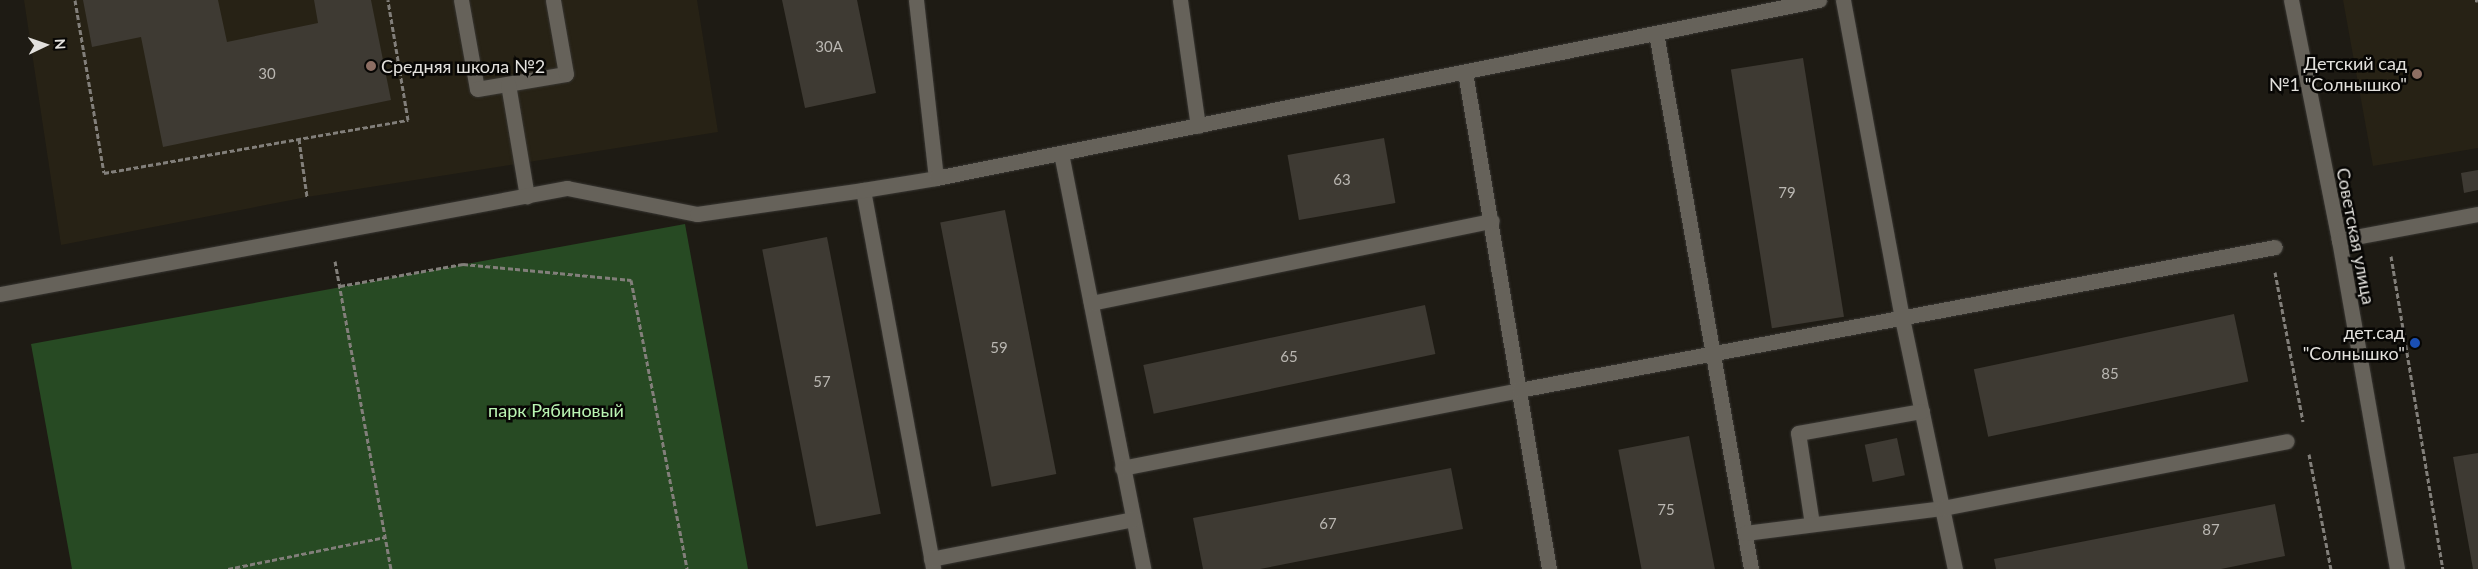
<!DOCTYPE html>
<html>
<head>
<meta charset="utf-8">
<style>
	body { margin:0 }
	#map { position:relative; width:2478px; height:569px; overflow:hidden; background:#1e1b14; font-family:Lato,sans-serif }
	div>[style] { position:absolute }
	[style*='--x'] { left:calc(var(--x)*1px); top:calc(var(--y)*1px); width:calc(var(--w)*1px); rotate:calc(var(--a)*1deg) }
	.built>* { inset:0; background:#272215 }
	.forest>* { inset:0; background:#274a23 }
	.building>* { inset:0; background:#3e3a33; transform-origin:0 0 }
	.path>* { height:3px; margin-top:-1.5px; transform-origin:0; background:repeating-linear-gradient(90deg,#827f7a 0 5px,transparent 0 7.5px) }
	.roads { filter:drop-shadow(0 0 1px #383632) drop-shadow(0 0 1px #383632) }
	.minor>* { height:15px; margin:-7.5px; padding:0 7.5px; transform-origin:7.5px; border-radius:7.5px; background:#66625a }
	.dots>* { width:14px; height:14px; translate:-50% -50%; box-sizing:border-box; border:2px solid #070604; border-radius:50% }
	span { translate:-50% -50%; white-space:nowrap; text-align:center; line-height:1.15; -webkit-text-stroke:5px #070604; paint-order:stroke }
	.number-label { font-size:15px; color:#bab7b2 }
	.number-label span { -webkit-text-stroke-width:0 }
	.poi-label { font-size:18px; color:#e3e1dd }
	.right { translate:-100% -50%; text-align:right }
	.left { translate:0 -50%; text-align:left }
	.street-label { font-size:18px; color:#e3e1dd }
	.park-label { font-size:18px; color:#baf5b3 }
	.north { position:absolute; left:20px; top:20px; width:50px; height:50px; -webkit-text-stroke:4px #070604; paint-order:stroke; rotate:87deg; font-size:14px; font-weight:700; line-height:20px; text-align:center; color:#e3e1dd }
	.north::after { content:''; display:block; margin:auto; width:18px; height:22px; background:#e3e1dd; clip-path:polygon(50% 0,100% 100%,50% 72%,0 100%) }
</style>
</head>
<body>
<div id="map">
	<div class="built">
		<i style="clip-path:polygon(24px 0,697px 0,718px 132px,307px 197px,61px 245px)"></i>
		<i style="clip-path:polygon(2343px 0,2478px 0,2478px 148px,2373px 166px)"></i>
	</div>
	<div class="forest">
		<i style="clip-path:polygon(685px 224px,748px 569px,72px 569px,31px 344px)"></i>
	</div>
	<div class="building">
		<i style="clip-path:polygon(83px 0,218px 0,227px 42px,318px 23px,314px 0,371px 0,391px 100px,163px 147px,141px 37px,92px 47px)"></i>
		<i style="clip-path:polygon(782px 0,857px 0,876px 93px,805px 108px)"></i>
		<i style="left:1803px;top:58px;width:262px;height:73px;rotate:81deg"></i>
		<i style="left:1384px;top:138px;width:66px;height:98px;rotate:80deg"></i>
		<i style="clip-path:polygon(2478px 170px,2478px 190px,2464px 193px,2461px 173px)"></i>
		<i style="left:1005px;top:210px;width:269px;height:66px;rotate:79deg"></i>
		<i style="left:827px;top:237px;width:282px;height:66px;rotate:79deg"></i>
		<i style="left:1425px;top:305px;width:50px;height:288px;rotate:78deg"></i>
		<i style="left:2234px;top:314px;width:69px;height:266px;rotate:78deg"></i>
		<i style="left:1689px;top:436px;width:136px;height:72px;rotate:79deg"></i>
		<i style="left:1897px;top:438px;width:38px;height:33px;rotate:78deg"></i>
		<i style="clip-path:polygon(2478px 453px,2478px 569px,2473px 569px,2453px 457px)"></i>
		<i style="clip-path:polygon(1451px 468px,1463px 529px,1260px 569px,1203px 569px,1193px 518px)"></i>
		<i style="clip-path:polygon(2275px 504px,2285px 556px,2221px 569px,1996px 569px,1994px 559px)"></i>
	</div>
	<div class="path">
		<i style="--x:75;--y:0;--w:175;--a:80.5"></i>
		<i style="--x:104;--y:173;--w:309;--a:-9.9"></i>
		<i style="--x:408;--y:120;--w:122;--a:-99.5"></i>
		<i style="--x:2475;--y:0;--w:3;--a:18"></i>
		<i style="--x:299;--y:139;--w:59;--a:82.1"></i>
		<i style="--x:2391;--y:256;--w:317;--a:80.6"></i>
		<i style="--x:335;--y:261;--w:313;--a:79.7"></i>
		<i style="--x:2275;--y:272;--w:152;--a:79.4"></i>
		<i style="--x:340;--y:286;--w:125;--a:-10.1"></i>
		<i style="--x:463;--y:264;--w:169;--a:5.4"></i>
		<i style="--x:631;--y:280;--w:294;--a:79"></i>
		<i style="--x:2309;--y:454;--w:117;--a:79.2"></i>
		<i style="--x:228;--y:569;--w:160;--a:-11.5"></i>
	</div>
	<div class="roads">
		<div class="minor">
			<i style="--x:461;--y:0;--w:90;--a:79.8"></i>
			<i style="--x:477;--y:89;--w:90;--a:-9.6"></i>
			<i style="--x:566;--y:74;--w:75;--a:-100"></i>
			<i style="--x:916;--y:0;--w:179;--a:83.6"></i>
			<i style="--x:1180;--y:0;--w:127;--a:81.9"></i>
			<i style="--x:1843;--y:0;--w:323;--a:79.5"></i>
			<i style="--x:1902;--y:318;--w:257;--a:78.1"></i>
			<i style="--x:2291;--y:0;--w:245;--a:78.7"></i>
			<i style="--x:2339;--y:240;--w:334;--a:80"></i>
			<i style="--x:1656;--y:33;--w:544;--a:79.95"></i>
			<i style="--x:1465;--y:72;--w:504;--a:80.41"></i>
			<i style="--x:508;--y:84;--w:114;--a:80.4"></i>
			<i style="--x:1061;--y:153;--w:424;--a:78.8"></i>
			<i style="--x:863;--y:190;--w:385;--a:79.5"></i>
			<i style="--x:2339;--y:240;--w:141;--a:-10.6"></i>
			<i style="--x:0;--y:294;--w:577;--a:-10.59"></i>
			<i style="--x:567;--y:188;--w:133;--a:11.3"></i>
			<i style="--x:697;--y:214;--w:168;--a:-8.2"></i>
			<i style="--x:863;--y:190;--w:74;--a:-9.3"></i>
			<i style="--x:936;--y:178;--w:901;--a:-11.4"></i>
			<i style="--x:1091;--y:303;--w:409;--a:-11.6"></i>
			<i style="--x:1122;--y:468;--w:405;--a:-11.1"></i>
			<i style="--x:1519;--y:390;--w:769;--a:-10.71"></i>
			<i style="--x:1812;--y:524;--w:92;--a:-98.7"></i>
			<i style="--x:1798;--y:433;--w:126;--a:-10.1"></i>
			<i style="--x:1745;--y:533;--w:200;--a:-7.2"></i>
			<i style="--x:1943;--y:508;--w:350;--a:-11"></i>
			<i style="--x:931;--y:559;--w:206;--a:-11.2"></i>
		</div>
	</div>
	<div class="dots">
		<i style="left:371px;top:66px;background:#8d6e63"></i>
		<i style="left:2417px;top:74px;background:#8d6e63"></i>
		<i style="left:2415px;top:343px;background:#1a4fb4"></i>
	</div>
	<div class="number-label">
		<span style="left:829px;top:47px">30А</span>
		<span style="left:267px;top:74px">30</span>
		<span style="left:1342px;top:180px">63</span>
		<span style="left:1787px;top:193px">79</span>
		<span style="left:999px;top:348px">59</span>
		<span style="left:1289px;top:357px">65</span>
		<span style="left:2110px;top:374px">85</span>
		<span style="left:822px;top:382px">57</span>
		<span style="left:1666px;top:510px">75</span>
		<span style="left:1328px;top:524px">67</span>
		<span style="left:2211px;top:530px">87</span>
	</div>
	<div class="poi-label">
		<span class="right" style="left:2407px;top:74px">Детский сад<br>№1 "Солнышко"</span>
		<span class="left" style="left:381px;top:66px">Средняя школа №2</span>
		<span class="right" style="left:2405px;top:343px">дет.сад<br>"Солнышко"</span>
	</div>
	<div class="street-label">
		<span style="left:2356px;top:236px;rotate:79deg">Советская улица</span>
	</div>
	<div class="park-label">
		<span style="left:556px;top:410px">парк Рябиновый</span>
	</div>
	<div class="north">N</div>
</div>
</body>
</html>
